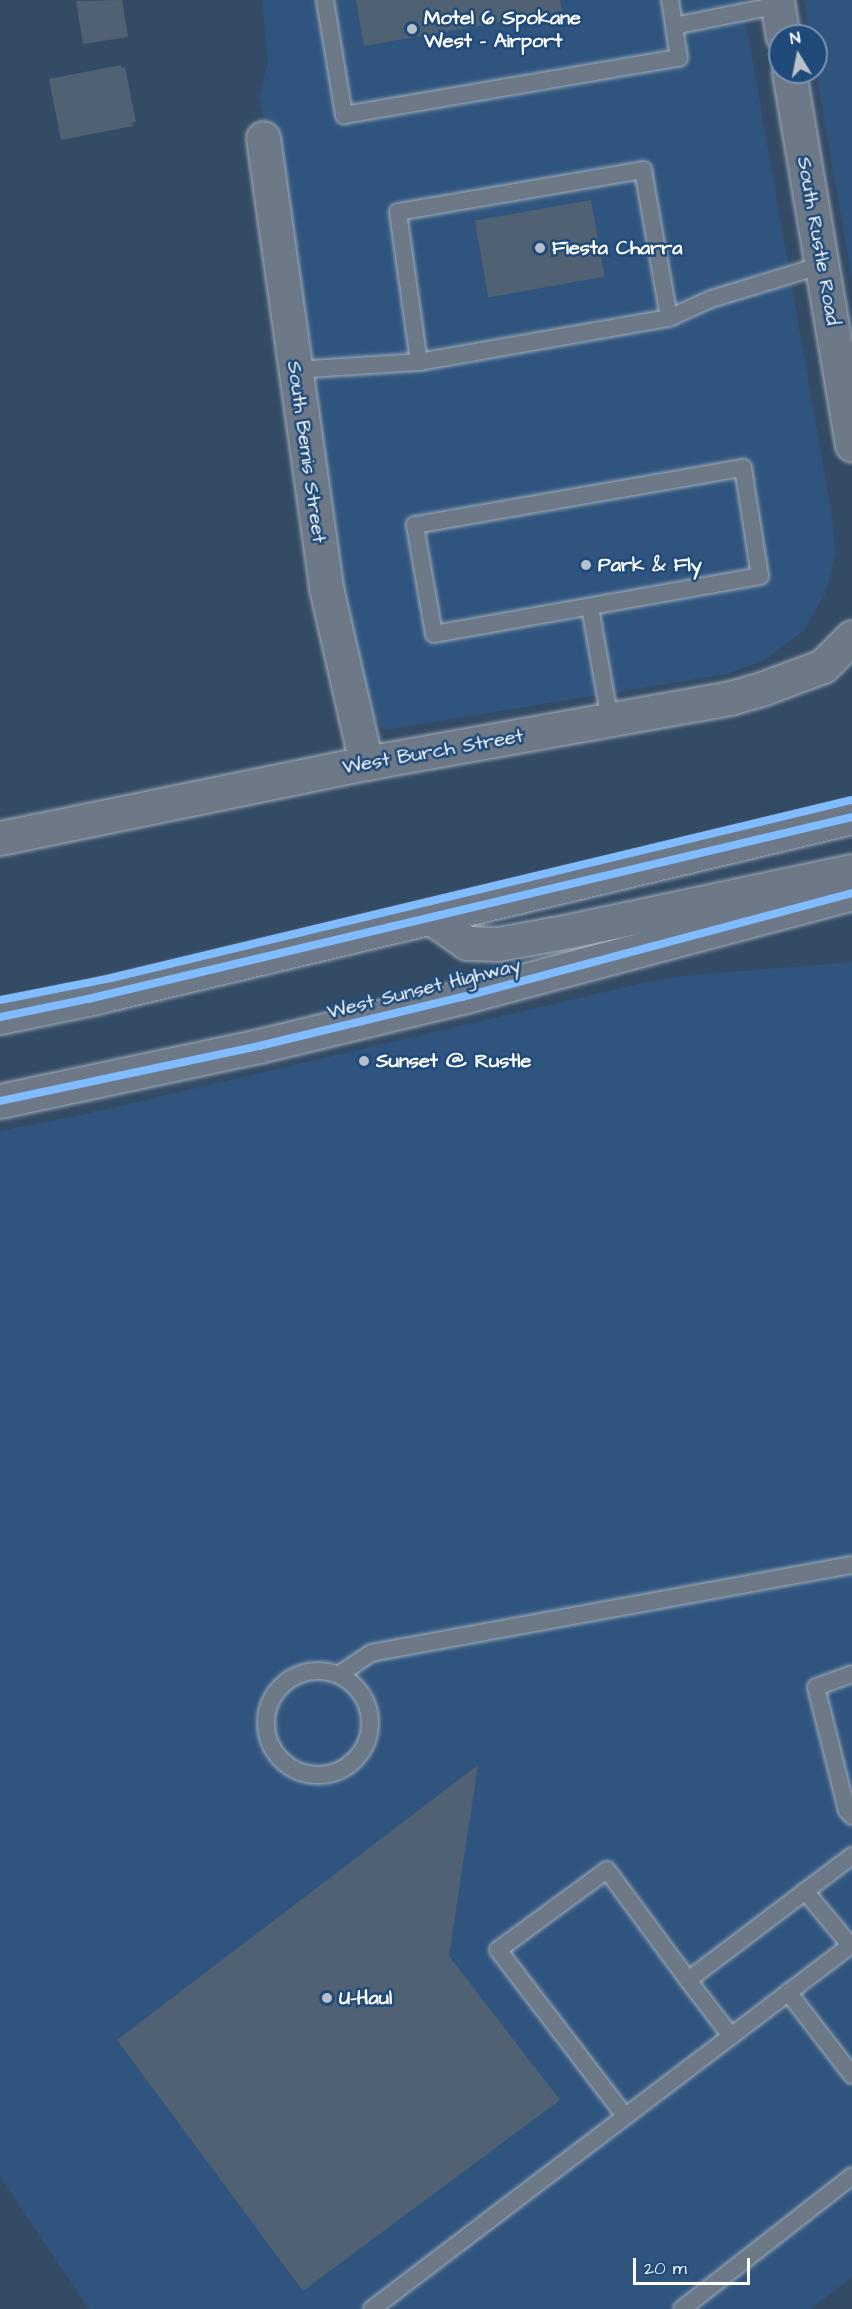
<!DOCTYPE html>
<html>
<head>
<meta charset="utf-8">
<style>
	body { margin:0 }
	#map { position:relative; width:852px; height:2309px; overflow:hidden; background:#344b65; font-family:"Architects Daughter",sans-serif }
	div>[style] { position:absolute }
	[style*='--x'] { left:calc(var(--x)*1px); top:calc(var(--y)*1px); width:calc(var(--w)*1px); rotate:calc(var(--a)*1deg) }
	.built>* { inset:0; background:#2f557f }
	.building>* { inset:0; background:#506174; transform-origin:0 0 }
	.roads { filter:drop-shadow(0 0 2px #a4aeba) drop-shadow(0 0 2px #a4aeba) }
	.service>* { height:16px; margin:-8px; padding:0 8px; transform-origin:8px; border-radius:8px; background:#6d7986 }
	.service>.ring { margin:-8px; padding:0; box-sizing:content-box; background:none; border:16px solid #6d7986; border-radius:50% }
	.minor>* { height:33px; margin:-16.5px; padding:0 16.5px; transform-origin:16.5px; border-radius:16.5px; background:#6d7986 }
	.primary>* { height:33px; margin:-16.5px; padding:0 16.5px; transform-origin:16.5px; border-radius:16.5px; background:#6d7986 }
	.cycleway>* { height:8px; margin:-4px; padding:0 4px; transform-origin:4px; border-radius:4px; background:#80bcff }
	.dots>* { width:16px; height:16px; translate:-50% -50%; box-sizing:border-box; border:3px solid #1f4a7a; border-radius:50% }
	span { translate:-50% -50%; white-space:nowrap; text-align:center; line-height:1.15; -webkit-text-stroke:5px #1f4a7a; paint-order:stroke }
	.poi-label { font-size:20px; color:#fff; font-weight:700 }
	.left { translate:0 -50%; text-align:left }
	.street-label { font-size:20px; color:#fff }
	.north { position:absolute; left:768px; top:24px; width:60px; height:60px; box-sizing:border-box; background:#1f4a7a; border:2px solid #7992af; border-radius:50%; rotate:350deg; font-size:16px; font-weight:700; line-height:24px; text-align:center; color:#fff }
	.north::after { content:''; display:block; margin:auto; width:21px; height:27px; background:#b8c0c9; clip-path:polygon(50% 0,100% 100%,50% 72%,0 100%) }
	.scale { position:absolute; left:633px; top:2258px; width:117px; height:27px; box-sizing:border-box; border:3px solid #fff; border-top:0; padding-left:8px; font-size:18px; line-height:21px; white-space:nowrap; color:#fff; -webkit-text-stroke:4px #1f4a7a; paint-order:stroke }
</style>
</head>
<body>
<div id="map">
	<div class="built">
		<i style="clip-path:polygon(262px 0,742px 0,832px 517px,835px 554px,825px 594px,803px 631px,764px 660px,727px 674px,384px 730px,371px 714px,362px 687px,313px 445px,310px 339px,295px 259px,259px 97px,268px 63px)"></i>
		<i style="clip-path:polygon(804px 0,852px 0,852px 280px,816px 71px,816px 36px,810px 36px)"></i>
		<i style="clip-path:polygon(852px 962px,852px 2277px,810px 2309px,89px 2309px,0 2177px,0 1131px,82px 1115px,643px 983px,682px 976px)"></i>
	</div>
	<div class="building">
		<i style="clip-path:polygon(122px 0,128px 37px,83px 44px,76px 1px)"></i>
		<i style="clip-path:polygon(356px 0,560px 0,562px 11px,364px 46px)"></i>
		<i style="clip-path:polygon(121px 65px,122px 68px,125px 67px,136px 122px,132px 122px,133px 126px,61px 140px,49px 79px)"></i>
		<i style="left:591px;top:200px;width:78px;height:118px;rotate:80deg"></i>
		<i style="clip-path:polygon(478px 1765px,449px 1956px,560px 2100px,303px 2291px,117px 2040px)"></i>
	</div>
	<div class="roads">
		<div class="service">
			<i style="--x:325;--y:0;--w:117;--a:80.6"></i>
			<i style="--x:344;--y:115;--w:340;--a:-9.7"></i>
			<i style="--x:679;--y:58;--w:32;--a:-99"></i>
			<i style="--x:670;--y:0;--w:26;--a:81"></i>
			<i style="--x:674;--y:26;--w:106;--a:-11.4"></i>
			<i style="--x:419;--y:362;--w:151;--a:-98"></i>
			<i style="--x:398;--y:212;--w:249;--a:-9.7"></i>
			<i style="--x:643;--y:170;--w:150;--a:80"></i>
			<i style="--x:294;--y:370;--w:125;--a:-3.7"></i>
			<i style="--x:419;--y:362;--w:254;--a:-10"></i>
			<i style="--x:669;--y:318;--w:46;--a:-24.3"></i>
			<i style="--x:711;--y:299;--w:116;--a:-17"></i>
			<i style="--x:743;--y:468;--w:109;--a:81.1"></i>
			<i style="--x:760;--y:576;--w:331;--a:169.9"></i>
			<i style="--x:434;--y:634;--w:111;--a:-99.9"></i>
			<i style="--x:415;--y:525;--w:333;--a:-9.9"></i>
			<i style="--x:590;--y:607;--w:116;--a:80"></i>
			<i class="ring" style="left:266px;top:1671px;width:88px;height:88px"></i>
			<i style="--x:340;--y:1674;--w:37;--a:-34"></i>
			<i style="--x:371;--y:1653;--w:489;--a:-10.4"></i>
			<i style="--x:852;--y:1674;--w:38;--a:160"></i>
			<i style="--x:816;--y:1687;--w:127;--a:75.9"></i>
			<i style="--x:847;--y:1810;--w:8;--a:50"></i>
			<i style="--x:805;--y:1891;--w:70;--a:50.2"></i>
			<i style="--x:688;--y:1980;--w:71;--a:52.5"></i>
			<i style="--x:788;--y:1992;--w:105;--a:52.4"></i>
			<i style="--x:625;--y:2116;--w:209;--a:-127.4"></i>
			<i style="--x:498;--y:1950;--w:135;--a:-36.3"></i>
			<i style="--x:607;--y:1870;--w:137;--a:53.6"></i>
			<i style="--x:688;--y:1980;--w:206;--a:-37.1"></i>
			<i style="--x:372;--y:2309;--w:603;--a:-37.25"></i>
			<i style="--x:682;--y:2309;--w:216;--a:-38"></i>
		</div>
		<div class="minor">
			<i style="--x:777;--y:0;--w:36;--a:81"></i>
			<i style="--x:789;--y:72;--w:378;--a:80.4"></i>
			<i style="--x:263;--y:138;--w:454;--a:82"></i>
			<i style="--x:326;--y:588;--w:180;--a:77.1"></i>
			<i style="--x:0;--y:838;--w:374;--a:-11.6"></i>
			<i style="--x:366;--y:763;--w:370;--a:-10.1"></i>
			<i style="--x:730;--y:698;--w:35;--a:-16"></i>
			<i style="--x:764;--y:688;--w:63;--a:-20.4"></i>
			<i style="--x:823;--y:666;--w:41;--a:-45"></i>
		</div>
		<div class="primary">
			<i style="--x:430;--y:917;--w:45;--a:35.1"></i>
			<i style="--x:467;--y:943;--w:31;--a:2"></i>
			<i style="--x:498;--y:944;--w:72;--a:-10.4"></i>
			<i style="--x:569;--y:931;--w:289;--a:-12"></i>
			<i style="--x:0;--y:1017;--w:90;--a:-11.6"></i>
			<i style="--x:88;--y:999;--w:785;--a:-13.4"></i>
			<i style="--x:0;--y:1101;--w:265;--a:-12"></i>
			<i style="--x:259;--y:1046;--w:209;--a:-13.6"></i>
			<i style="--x:462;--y:997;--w:404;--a:-14.9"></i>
		</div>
	</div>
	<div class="cycleway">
		<i style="--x:0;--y:1000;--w:113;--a:-11.2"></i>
		<i style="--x:111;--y:978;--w:762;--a:-13.51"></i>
		<i style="--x:0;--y:1017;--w:90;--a:-11.6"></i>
		<i style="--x:88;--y:999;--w:785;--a:-13.4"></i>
		<i style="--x:0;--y:1101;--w:265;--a:-12"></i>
		<i style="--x:259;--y:1046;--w:209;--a:-13.6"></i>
		<i style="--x:462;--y:997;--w:404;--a:-14.9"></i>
	</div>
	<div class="dots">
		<i style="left:412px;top:29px;background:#b8c0c9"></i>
		<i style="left:540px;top:248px;background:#b8c0c9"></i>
		<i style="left:586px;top:565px;background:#b8c0c9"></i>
		<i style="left:364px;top:1061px;background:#b8c0c9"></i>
		<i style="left:327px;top:1998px;background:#b8c0c9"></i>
	</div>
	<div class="poi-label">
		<span class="left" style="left:424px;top:30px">Motel 6 Spokane<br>West - Airport</span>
		<span class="left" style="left:552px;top:248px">Fiesta Charra</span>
		<span class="left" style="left:598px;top:565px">Park &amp; Fly</span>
		<span class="left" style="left:376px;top:1061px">Sunset @ Rustle</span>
		<span class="left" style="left:339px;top:1998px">U-Haul</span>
	</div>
	<div class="street-label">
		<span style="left:818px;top:241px;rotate:80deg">South Rustle Road</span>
		<span style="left:306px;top:452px;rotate:82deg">South Bemis Street</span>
		<span style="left:433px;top:752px;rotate:-10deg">West Burch Street</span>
		<span style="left:424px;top:989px;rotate:-14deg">West Sunset Highway</span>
	</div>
	<div class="north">N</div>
	<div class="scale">20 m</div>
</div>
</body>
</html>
